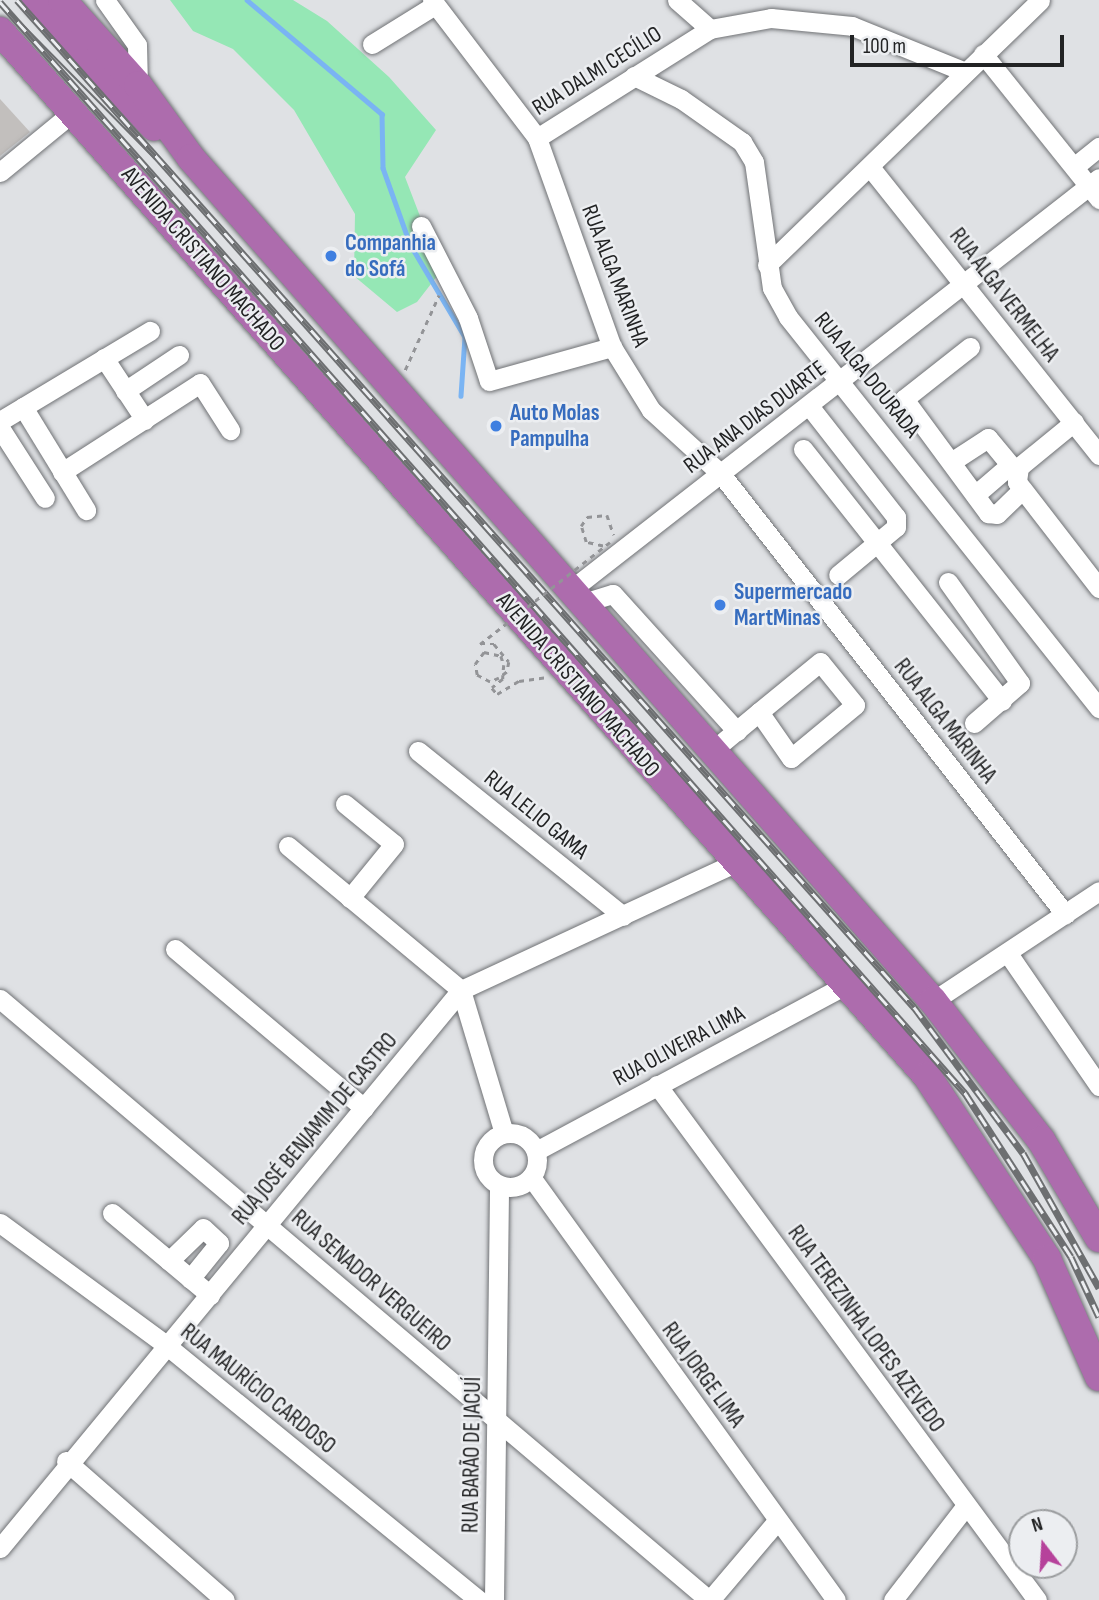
<!DOCTYPE html>
<html>
<head>
<meta charset="utf-8">
<style>
	body { margin:0 }
	#map { position:relative; width:1099px; height:1600px; overflow:hidden; background:#dfe1e4; font-family:"Sofia Sans Condensed",sans-serif }
	div>[style] { position:absolute }
	[style*='--x'] { left:calc(var(--x)*1px); top:calc(var(--y)*1px); width:calc(var(--w)*1px); rotate:calc(var(--a)*1deg) }
	.green>* { inset:0; background:#95e7b5 }
	.stream>* { height:4.5px; margin:-2.25px; padding:0 2.25px; transform-origin:2.25px; border-radius:2.25px; background:#7ab4f3 }
	.building>* { inset:0; background:#c2bfbd }
	.path>* { height:2.5px; margin-top:-1.25px; transform-origin:0; background:repeating-linear-gradient(90deg,#939497 0 5px,transparent 0 10px) }
	.roads { filter:drop-shadow(0 0 2px #707275) drop-shadow(0 0 2px #707275) }
	.minor>* { height:19px; margin:-9.5px; padding:0 9.5px; transform-origin:9.5px; border-radius:9.5px; background:#fff }
	.minor>.ring { margin:-9.5px; padding:0; box-sizing:content-box; background:none; border:19px solid #fff; border-radius:50% }
	.highway>* { height:28px; margin:-14px; padding:0 14px; transform-origin:14px; border-radius:14px; background:#ad6cad }
	.tram>* { height:2px; margin:-1px; padding:0 1px; transform-origin:1px; border-radius:1px; background:#6d6f71 }
	.rail>* { height:7px; margin-top:-3.5px; transform-origin:0; background:repeating-linear-gradient(90deg,#eceef1 0 13px,#6d6f71 0 26px); box-sizing:border-box; border-block:2px solid #6d6f71 }
	.path-bridge>* { height:2.5px; margin-top:-1.25px; transform-origin:0; background:repeating-linear-gradient(90deg,#939497 0 5px,transparent 0 10px) }
	.dots>* { width:19px; height:19px; translate:-50% -50%; box-sizing:border-box; border:4px solid #eceef1; border-radius:50% }
	span { translate:-50% -50%; white-space:nowrap; text-align:center; line-height:1.15; -webkit-text-stroke:5px #eceef1; paint-order:stroke }
	.street-label { font-size:23px; color:#222324 }
	.shop-label { font-size:23px; color:#366cbe; font-weight:700 }
	.left { translate:0 -50%; text-align:left }
	.north { position:absolute; left:1008px; top:1509px; width:70px; height:70px; box-sizing:border-box; background:#eceef1; border:2px solid #9b9d9f; border-radius:50%; rotate:343deg; font-size:19px; font-weight:700; line-height:28px; text-align:center; color:#222324 }
	.north::after { content:''; display:block; margin:auto; width:24px; height:32px; background:#b6429b; clip-path:polygon(50% 0,100% 100%,50% 72%,0 100%) }
	.scale { position:absolute; left:850px; top:35px; width:214px; height:32px; box-sizing:border-box; border:4px solid #222324; border-top:0; padding-left:9px; font-size:21px; line-height:24px; white-space:nowrap; color:#222324; -webkit-text-stroke:5px #eceef1; paint-order:stroke }
</style>
</head>
<body>
<div id="map">
	<div class="green">
		<i style="clip-path:polygon(170px 0,293px 0,327px 21px,389px 77px,436px 130px,405px 177px,441px 271px,417px 302px,397px 312px,354px 276px,355px 214px,294px 110px,233px 49px,193px 31px)"></i>
	</div>
	<div class="stream">
		<i style="--x:247;--y:0;--w:177;--a:40.2"></i>
		<i style="--x:382;--y:114;--w:54;--a:88.9"></i>
		<i style="--x:383;--y:168;--w:81;--a:70.4"></i>
		<i style="--x:410;--y:244;--w:108;--a:59.4"></i>
		<i style="--x:465;--y:337;--w:59;--a:93.9"></i>
	</div>
	<div class="building">
		<i style="clip-path:polygon(0 99px,30px 132px,0 156px)"></i>
	</div>
	<div class="path">
		<i style="--x:405;--y:370;--w:82;--a:-65.6"></i>
		<i style="--x:603;--y:546;--w:17;--a:-167"></i>
		<i style="--x:586;--y:542;--w:17;--a:-107"></i>
		<i style="--x:581;--y:526;--w:11;--a:-56"></i>
		<i style="--x:587;--y:517;--w:20;--a:-6"></i>
		<i style="--x:607;--y:515;--w:21;--a:71"></i>
		<i style="--x:480;--y:644;--w:14;--a:0"></i>
		<i style="--x:494;--y:644;--w:23;--a:50"></i>
		<i style="--x:509;--y:662;--w:10;--a:101"></i>
		<i style="--x:507;--y:672;--w:10;--a:143"></i>
		<i style="--x:499;--y:678;--w:10;--a:156"></i>
		<i style="--x:490;--y:682;--w:15;--a:-152"></i>
		<i style="--x:477;--y:675;--w:11;--a:-100"></i>
		<i style="--x:475;--y:664;--w:15;--a:-53"></i>
		<i style="--x:484;--y:652;--w:17;--a:13"></i>
		<i style="--x:501;--y:656;--w:9;--a:72"></i>
		<i style="--x:504;--y:665;--w:10;--a:96"></i>
		<i style="--x:503;--y:675;--w:4;--a:90"></i>
		<i style="--x:503;--y:679;--w:14;--a:141"></i>
		<i style="--x:492;--y:688;--w:8;--a:50"></i>
		<i style="--x:497;--y:694;--w:26;--a:-31"></i>
		<i style="--x:519;--y:681;--w:27;--a:-8"></i>
	</div>
	<div class="roads">
		<div class="minor">
			<i style="--x:105;--y:0;--w:55;--a:54.6"></i>
			<i style="--x:137;--y:45;--w:40;--a:88.6"></i>
			<i style="--x:432;--y:0;--w:173;--a:52.7"></i>
			<i style="--x:537;--y:138;--w:222;--a:70.3"></i>
			<i style="--x:612;--y:347;--w:74;--a:58.2"></i>
			<i style="--x:651;--y:410;--w:95;--a:42.4"></i>
			<i style="--x:721;--y:474;--w:559;--a:51.98"></i>
			<i style="--x:677;--y:0;--w:44;--a:41.3"></i>
			<i style="--x:372;--y:44;--w:74;--a:-31.8"></i>
			<i style="--x:983;--y:54;--w:186;--a:51.3"></i>
			<i style="--x:634;--y:76;--w:52;--a:26.1"></i>
			<i style="--x:681;--y:99;--w:75;--a:35.2"></i>
			<i style="--x:742;--y:142;--w:23;--a:59"></i>
			<i style="--x:754;--y:162;--w:127;--a:81.9"></i>
			<i style="--x:772;--y:288;--w:33;--a:61"></i>
			<i style="--x:788;--y:317;--w:500;--a:51.5"></i>
			<i style="--x:537;--y:138;--w:204;--a:-32.2"></i>
			<i style="--x:710;--y:29;--w:62;--a:-10.2"></i>
			<i style="--x:771;--y:18;--w:81;--a:5.6"></i>
			<i style="--x:852;--y:26;--w:120;--a:22.1"></i>
			<i style="--x:870;--y:167;--w:368;--a:51.5"></i>
			<i style="--x:1074;--y:167;--w:32;--a:-39"></i>
			<i style="--x:0;--y:172;--w:94;--a:-39.4"></i>
			<i style="--x:421;--y:226;--w:103;--a:62.9"></i>
			<i style="--x:468;--y:318;--w:66;--a:71.6"></i>
			<i style="--x:489;--y:381;--w:128;--a:-15.5"></i>
			<i style="--x:767;--y:265;--w:380;--a:-44.1"></i>
			<i style="--x:970;--y:347;--w:84;--a:141.8"></i>
			<i style="--x:904;--y:399;--w:142;--a:53.6"></i>
			<i style="--x:988;--y:513;--w:9;--a:6"></i>
			<i style="--x:997;--y:514;--w:35;--a:-44"></i>
			<i style="--x:104;--y:358;--w:74;--a:56.5"></i>
			<i style="--x:125;--y:391;--w:65;--a:-33.7"></i>
			<i style="--x:23;--y:407;--w:121;--a:58.5"></i>
			<i style="--x:810;--y:407;--w:140;--a:52"></i>
			<i style="--x:896;--y:517;--w:10;--a:90"></i>
			<i style="--x:896;--y:527;--w:75;--a:140.4"></i>
			<i style="--x:0;--y:421;--w:175;--a:-31"></i>
			<i style="--x:1074;--y:422;--w:71;--a:140.7"></i>
			<i style="--x:1019;--y:467;--w:15;--a:98"></i>
			<i style="--x:1017;--y:482;--w:134;--a:52.3"></i>
			<i style="--x:0;--y:428;--w:83;--a:57.3"></i>
			<i style="--x:803;--y:449;--w:321;--a:51.7"></i>
			<i style="--x:951;--y:462;--w:44;--a:-33"></i>
			<i style="--x:988;--y:438;--w:45;--a:50.4"></i>
			<i style="--x:62;--y:472;--w:164;--a:-32.8"></i>
			<i style="--x:200;--y:383;--w:56;--a:57.4"></i>
			<i style="--x:975;--y:495;--w:46;--a:-40.6"></i>
			<i style="--x:948;--y:582;--w:124;--a:54.5"></i>
			<i style="--x:1020;--y:683;--w:61;--a:139"></i>
			<i style="--x:572;--y:589;--w:668;--a:-37.95"></i>
			<i style="--x:583;--y:603;--w:31;--a:-17"></i>
			<i style="--x:613;--y:594;--w:185;--a:47.9"></i>
			<i style="--x:418;--y:751;--w:263;--a:38.8"></i>
			<i style="--x:712;--y:751;--w:61;--a:-39.7"></i>
			<i style="--x:759;--y:712;--w:56;--a:55.2"></i>
			<i style="--x:791;--y:758;--w:83;--a:-39.6"></i>
			<i style="--x:855;--y:705;--w:55;--a:-129.1"></i>
			<i style="--x:820;--y:662;--w:79;--a:140.7"></i>
			<i style="--x:345;--y:804;--w:63;--a:39.2"></i>
			<i style="--x:394;--y:844;--w:70;--a:129.2"></i>
			<i style="--x:288;--y:846;--w:225;--a:39.8"></i>
			<i style="--x:461;--y:990;--w:149;--a:73.3"></i>
			<i style="--x:175;--y:949;--w:247;--a:40.1"></i>
			<i style="--x:1009;--y:955;--w:159;--a:55.5"></i>
			<i style="--x:0;--y:999;--w:929;--a:40.29"></i>
			<i style="--x:933;--y:1001;--w:199;--a:-33.5"></i>
			<i style="--x:657;--y:1085;--w:640;--a:53.58"></i>
			<i class="ring" style="left:483px;top:1133px;width:35px;height:35px"></i>
			<i style="--x:536;--y:1151;--w:351;--a:-28.2"></i>
			<i style="--x:531;--y:1177;--w:521;--a:54.21"></i>
			<i style="--x:112;--y:1213;--w:128;--a:39.9"></i>
			<i style="--x:0;--y:1223;--w:206;--a:36.3"></i>
			<i style="--x:166;--y:1345;--w:404;--a:39.2"></i>
			<i style="--x:169;--y:1261;--w:47;--a:-44.1"></i>
			<i style="--x:203;--y:1228;--w:22;--a:43"></i>
			<i style="--x:219;--y:1243;--w:46;--a:128.9"></i>
			<i style="--x:66;--y:1461;--w:211;--a:41.2"></i>
			<i style="--x:0;--y:1548;--w:724;--a:-50.44"></i>
			<i style="--x:461;--y:990;--w:301;--a:-24.9"></i>
			<i style="--x:494;--y:1600;--w:415;--a:-89.3"></i>
			<i style="--x:710;--y:1600;--w:104;--a:-49.7"></i>
			<i style="--x:893;--y:1600;--w:118;--a:-52.3"></i>
		</div>
		<div class="highway">
			<i style="--x:36;--y:0;--w:173;--a:47.1"></i>
			<i style="--x:62;--y:0;--w:114;--a:48.2"></i>
			<i style="--x:138;--y:85;--w:90;--a:54"></i>
			<i style="--x:191;--y:158;--w:1123;--a:48.65"></i>
			<i style="--x:933;--y:1001;--w:176;--a:52.2"></i>
			<i style="--x:1041;--y:1140;--w:114;--a:59.4"></i>
			<i style="--x:0;--y:31;--w:1397;--a:48.42"></i>
			<i style="--x:927;--y:1076;--w:219;--a:56.7"></i>
			<i style="--x:1047;--y:1259;--w:129;--a:66.2"></i>
		</div>
	</div>
	<div class="tram">
		<i style="--x:8;--y:10;--w:209;--a:45.4"></i>
	</div>
	<div class="rail">
		<i style="--x:17;--y:0;--w:1349;--a:48.31"></i>
		<i style="--x:914;--y:1007;--w:182;--a:53.3"></i>
		<i style="--x:1023;--y:1153;--w:155;--a:60.6"></i>
		<i style="--x:0;--y:2;--w:1457;--a:48.51"></i>
		<i style="--x:965;--y:1093;--w:195;--a:57.1"></i>
		<i style="--x:1071;--y:1257;--w:66;--a:65"></i>
	</div>
	<div class="path-bridge">
		<i style="--x:480;--y:644;--w:165;--a:-38.1"></i>
	</div>
	<div class="dots">
		<i style="left:331px;top:256px;background:#3f7fe0"></i>
		<i style="left:496px;top:426px;background:#3f7fe0"></i>
		<i style="left:720px;top:605px;background:#3f7fe0"></i>
	</div>
	<div class="street-label">
		<span style="left:597px;top:71px;rotate:-32deg">RUA DALMI CECÍLIO</span>
		<span style="left:203px;top:259px;rotate:49deg">AVENIDA CRISTIANO MACHADO</span>
		<span style="left:615px;top:276px;rotate:69deg">RUA ALGA MARINHA</span>
		<span style="left:1004px;top:295px;rotate:52deg">RUA ALGA VERMELHA</span>
		<span style="left:867px;top:375px;rotate:51deg">RUA ALGA DOURADA</span>
		<span style="left:755px;top:417px;rotate:-37deg">RUA ANA DIAS DUARTE</span>
		<span style="left:578px;top:685px;rotate:49deg">AVENIDA CRISTIANO MACHADO</span>
		<span style="left:945px;top:721px;rotate:52deg">RUA ALGA MARINHA</span>
		<span style="left:536px;top:815px;rotate:39deg">RUA LELIO GAMA</span>
		<span style="left:679px;top:1046px;rotate:-28deg">RUA OLIVEIRA LIMA</span>
		<span style="left:315px;top:1129px;rotate:-50deg">RUA JOSÉ BENJAMIM DE CASTRO</span>
		<span style="left:371px;top:1281px;rotate:41deg">RUA SENADOR VERGUEIRO</span>
		<span style="left:866px;top:1329px;rotate:54deg">RUA TEREZINHA LOPES AZEVEDO</span>
		<span style="left:703px;top:1375px;rotate:54deg">RUA JORGE LIMA</span>
		<span style="left:258px;top:1389px;rotate:39deg">RUA MAURÍCIO CARDOSO</span>
		<span style="left:472px;top:1455px;rotate:-89deg">RUA BARÃO DE JACUÍ</span>
	</div>
	<div class="shop-label">
		<span class="left" style="left:345px;top:256px">Companhia<br>do Sofá</span>
		<span class="left" style="left:510px;top:426px">Auto Molas<br>Pampulha</span>
		<span class="left" style="left:734px;top:605px">Supermercado<br>MartMinas</span>
	</div>
	<div class="north">N</div>
	<div class="scale">100 m</div>
</div>
</body>
</html>
